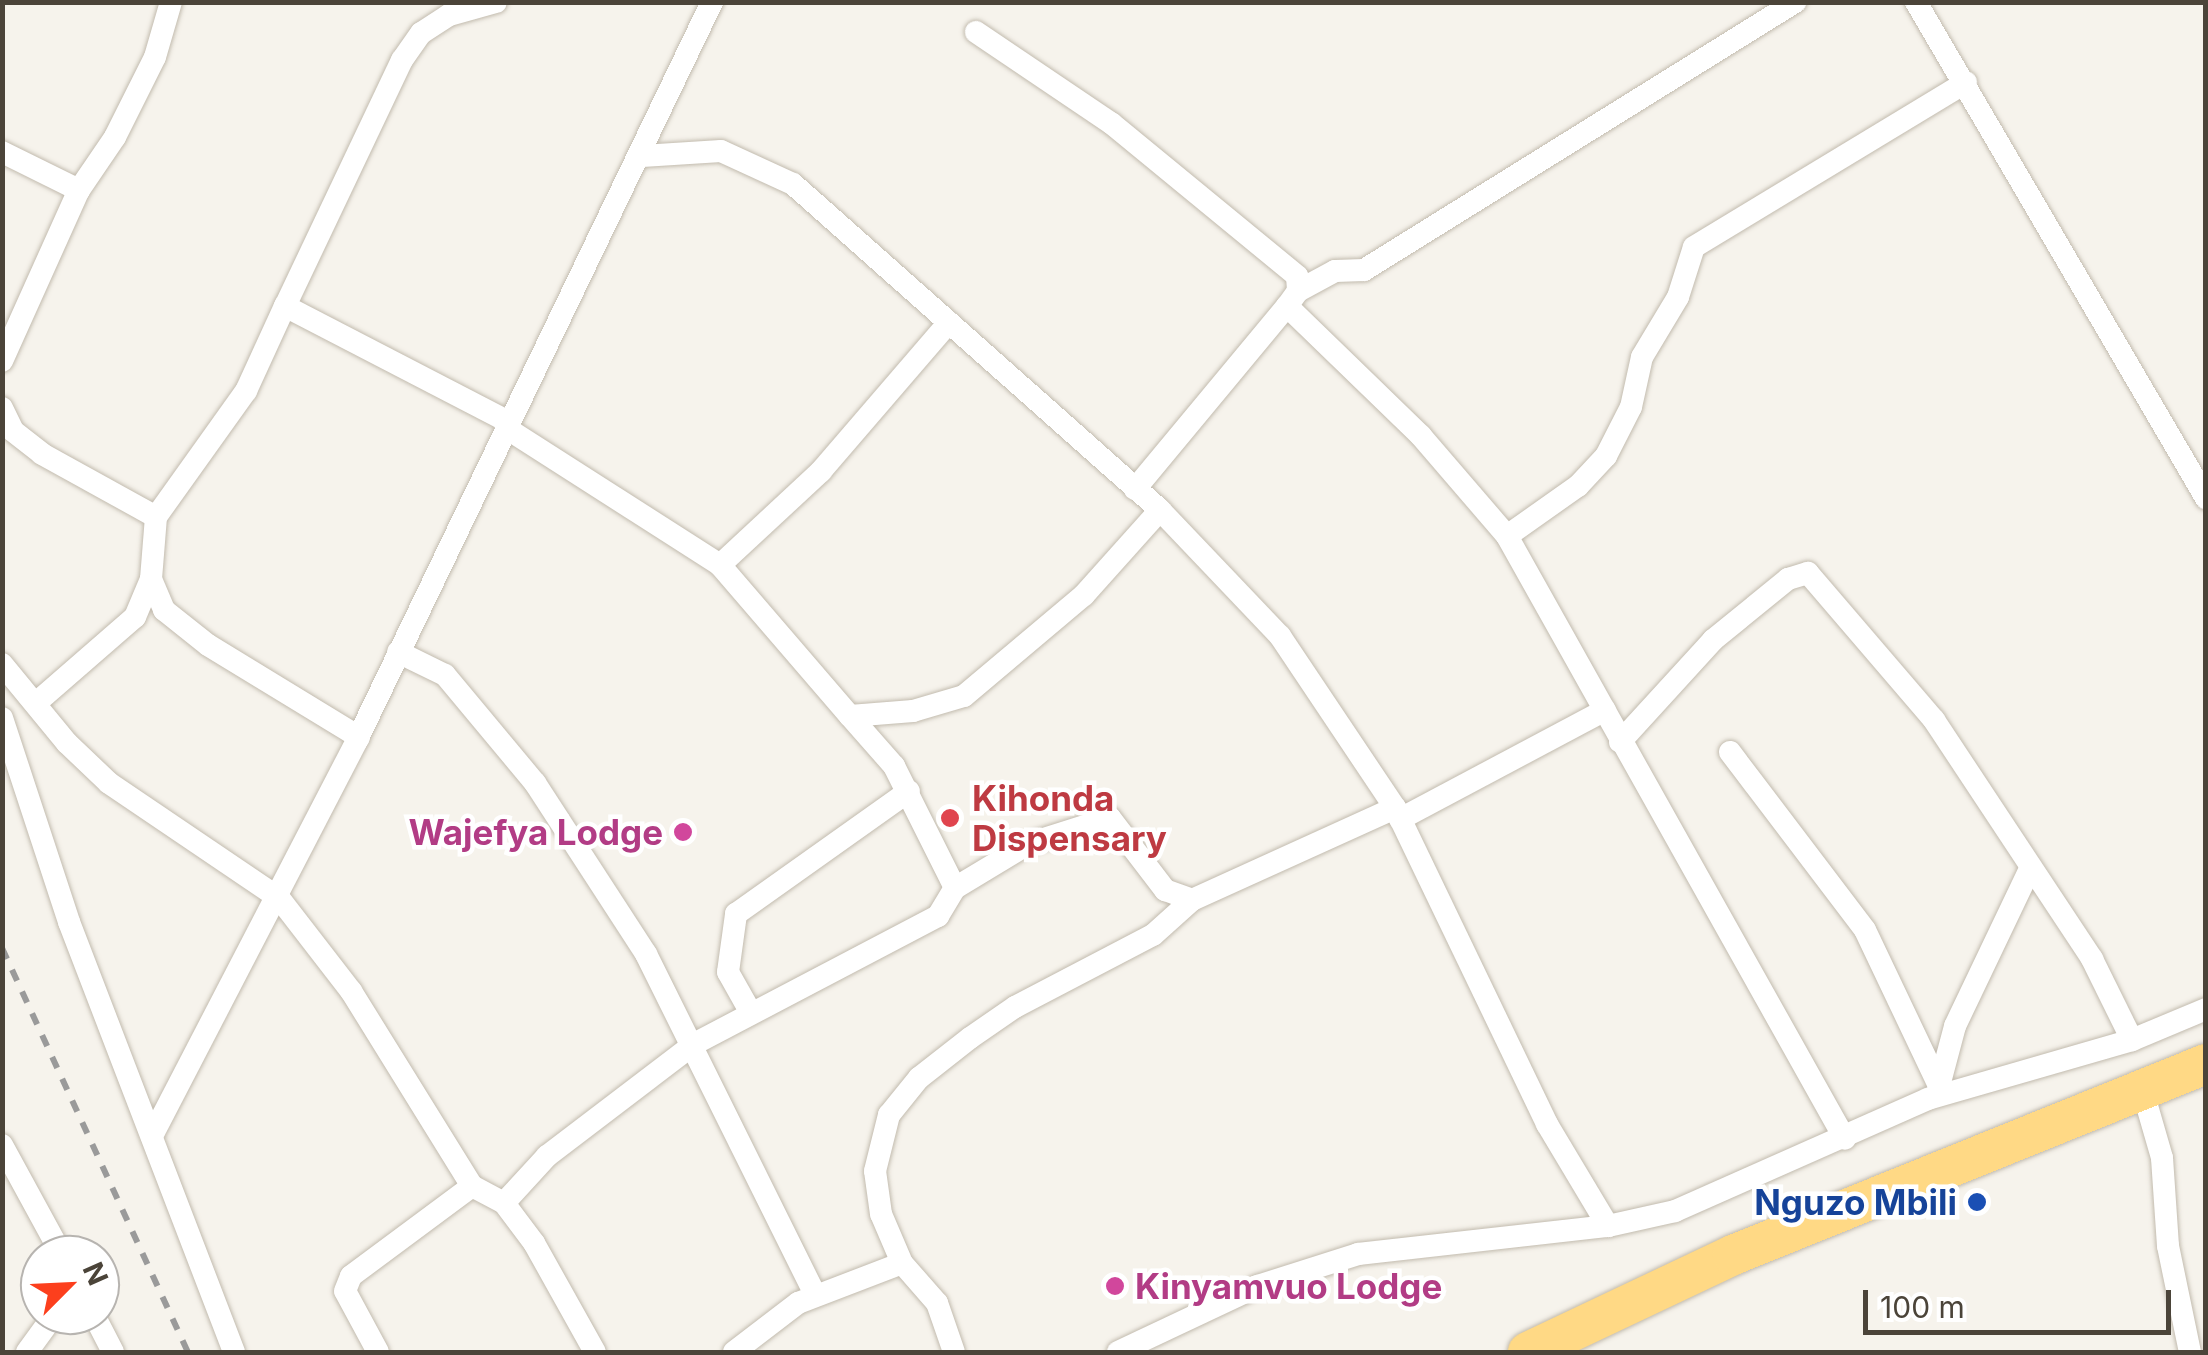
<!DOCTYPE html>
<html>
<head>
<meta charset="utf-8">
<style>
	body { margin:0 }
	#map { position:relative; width:2208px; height:1355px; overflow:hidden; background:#f6f3ec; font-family:Inter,sans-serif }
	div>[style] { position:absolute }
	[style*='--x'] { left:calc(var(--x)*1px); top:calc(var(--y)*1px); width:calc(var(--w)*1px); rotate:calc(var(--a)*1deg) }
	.roads { filter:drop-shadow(0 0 2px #c2bbae) drop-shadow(0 0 2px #c2bbae) }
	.minor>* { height:22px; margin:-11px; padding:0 11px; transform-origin:11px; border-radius:11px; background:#fff }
	.trunk>* { height:40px; margin:-20px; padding:0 20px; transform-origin:20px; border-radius:20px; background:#ffd985 }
	.rail>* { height:6px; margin-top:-3px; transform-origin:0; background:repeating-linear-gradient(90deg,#9a9a9a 0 12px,transparent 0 24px) }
	.dots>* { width:28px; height:28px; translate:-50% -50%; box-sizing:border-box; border:5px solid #fff; border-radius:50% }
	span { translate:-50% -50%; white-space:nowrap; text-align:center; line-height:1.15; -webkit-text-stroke:9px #fff; paint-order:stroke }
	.health-label { font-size:35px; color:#be3a42; font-weight:700 }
	.left { translate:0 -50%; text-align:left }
	.hotel-label { font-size:35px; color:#b23c85; font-weight:700 }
	.right { translate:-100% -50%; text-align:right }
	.transit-label { font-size:35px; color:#164399; font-weight:700 }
	.frame { position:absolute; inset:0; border:5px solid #4b4439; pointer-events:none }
	.north { position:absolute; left:20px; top:1235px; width:100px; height:100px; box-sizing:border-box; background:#fff; border:2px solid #b7b4b0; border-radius:50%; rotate:66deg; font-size:28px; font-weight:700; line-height:40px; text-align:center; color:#4b4439 }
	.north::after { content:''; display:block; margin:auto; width:35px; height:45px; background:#fc3f1d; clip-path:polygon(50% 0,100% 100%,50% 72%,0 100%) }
	.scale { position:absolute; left:1863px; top:1290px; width:308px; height:45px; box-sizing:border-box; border:5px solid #4b4439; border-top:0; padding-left:12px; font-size:30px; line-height:35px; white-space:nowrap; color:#4b4439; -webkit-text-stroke:8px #fff; paint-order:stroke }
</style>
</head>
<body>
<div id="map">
	<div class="roads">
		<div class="minor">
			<i style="--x:496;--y:2;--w:49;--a:164.5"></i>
			<i style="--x:449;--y:15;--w:33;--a:147"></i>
			<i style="--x:421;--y:33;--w:33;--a:125"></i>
			<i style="--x:402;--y:60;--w:272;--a:115.4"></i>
			<i style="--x:285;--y:306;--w:252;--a:27.4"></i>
			<i style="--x:1916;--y:2;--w:575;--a:59.69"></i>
			<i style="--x:976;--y:32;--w:163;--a:34"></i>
			<i style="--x:1111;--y:123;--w:241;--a:39.4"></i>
			<i style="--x:1297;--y:276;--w:15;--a:86"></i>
			<i style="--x:1298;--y:291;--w:19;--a:126"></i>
			<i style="--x:1287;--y:306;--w:238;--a:129.7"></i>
			<i style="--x:2;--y:152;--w:86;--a:26.3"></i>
			<i style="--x:642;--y:156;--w:79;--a:-3.6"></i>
			<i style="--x:721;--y:151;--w:79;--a:24.6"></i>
			<i style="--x:793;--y:184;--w:491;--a:41.6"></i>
			<i style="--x:1160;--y:510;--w:174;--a:46.4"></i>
			<i style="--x:1280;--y:636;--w:207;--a:56.2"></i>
			<i style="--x:1395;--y:808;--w:351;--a:64.3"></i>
			<i style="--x:1547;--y:1124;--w:119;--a:59.1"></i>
			<i style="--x:1298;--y:291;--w:42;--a:-28.4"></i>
			<i style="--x:1335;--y:271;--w:29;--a:-2"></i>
			<i style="--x:1364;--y:270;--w:508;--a:-31.87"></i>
			<i style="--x:1287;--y:306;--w:187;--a:44.1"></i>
			<i style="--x:1421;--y:436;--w:132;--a:49.3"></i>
			<i style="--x:1507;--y:536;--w:691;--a:60.73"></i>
			<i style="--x:2;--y:361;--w:188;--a:-65.8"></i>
			<i style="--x:79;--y:190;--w:64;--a:-55.8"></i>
			<i style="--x:115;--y:137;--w:89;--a:-63.4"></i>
			<i style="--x:155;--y:57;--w:57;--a:-73.8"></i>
			<i style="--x:2;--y:408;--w:25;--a:64"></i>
			<i style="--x:13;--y:431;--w:37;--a:38"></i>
			<i style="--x:42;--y:454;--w:130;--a:28.9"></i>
			<i style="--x:506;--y:428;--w:254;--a:32.6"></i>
			<i style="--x:720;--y:565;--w:199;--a:49.3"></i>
			<i style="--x:850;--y:716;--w:63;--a:-4.5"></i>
			<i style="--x:913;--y:711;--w:53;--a:-16.4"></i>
			<i style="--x:964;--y:696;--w:157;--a:-40.1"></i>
			<i style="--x:1084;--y:595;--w:114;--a:-48.2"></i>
			<i style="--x:1507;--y:536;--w:87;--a:-35.2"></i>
			<i style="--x:1578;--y:486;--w:41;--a:-47"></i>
			<i style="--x:1606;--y:456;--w:55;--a:-63"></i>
			<i style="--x:1631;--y:407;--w:51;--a:-77.6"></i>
			<i style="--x:1642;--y:357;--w:70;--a:-59"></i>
			<i style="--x:1678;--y:297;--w:52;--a:-72.3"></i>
			<i style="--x:1694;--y:247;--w:318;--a:-31.2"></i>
			<i style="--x:720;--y:565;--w:138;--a:-42.9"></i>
			<i style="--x:821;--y:471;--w:196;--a:-49.3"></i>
			<i style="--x:151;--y:579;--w:34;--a:67"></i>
			<i style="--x:164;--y:610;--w:56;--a:38.5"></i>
			<i style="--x:208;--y:645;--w:177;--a:31.4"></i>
			<i style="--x:398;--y:652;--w:52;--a:26.1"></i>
			<i style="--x:445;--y:675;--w:141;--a:50.2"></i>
			<i style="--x:535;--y:783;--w:204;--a:57"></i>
			<i style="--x:646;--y:954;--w:380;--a:63.6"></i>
			<i style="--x:2;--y:664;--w:102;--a:50.6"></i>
			<i style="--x:67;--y:743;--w:58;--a:43.6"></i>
			<i style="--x:109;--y:783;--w:205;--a:34.1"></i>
			<i style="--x:279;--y:898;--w:118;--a:52.3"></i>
			<i style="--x:351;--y:991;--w:229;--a:58.2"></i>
			<i style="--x:472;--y:1186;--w:36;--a:28"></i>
			<i style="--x:504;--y:1203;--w:50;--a:53.1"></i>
			<i style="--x:534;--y:1243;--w:125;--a:60.8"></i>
			<i style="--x:36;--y:703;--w:131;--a:-41"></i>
			<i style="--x:135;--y:617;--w:41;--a:-67.2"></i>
			<i style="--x:151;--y:579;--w:62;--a:-85.4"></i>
			<i style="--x:156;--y:517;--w:155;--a:-54.5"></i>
			<i style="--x:246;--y:391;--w:94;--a:-65.4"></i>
			<i style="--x:850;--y:716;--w:67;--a:48.7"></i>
			<i style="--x:894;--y:766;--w:136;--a:63.4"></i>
			<i style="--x:2;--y:718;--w:215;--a:71.8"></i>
			<i style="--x:69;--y:922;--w:461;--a:69"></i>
			<i style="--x:1620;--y:742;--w:138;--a:-47.6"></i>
			<i style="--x:1713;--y:640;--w:97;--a:-39.1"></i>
			<i style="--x:1788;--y:579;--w:21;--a:-17"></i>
			<i style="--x:1808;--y:573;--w:194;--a:49.4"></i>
			<i style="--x:1934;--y:720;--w:287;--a:56.5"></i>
			<i style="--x:2092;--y:959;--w:90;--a:63.7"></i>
			<i style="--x:1730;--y:752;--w:223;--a:52.8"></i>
			<i style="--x:1865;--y:930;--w:175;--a:64.6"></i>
			<i style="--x:1400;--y:819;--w:232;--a:-28"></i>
			<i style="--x:751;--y:1013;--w:47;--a:-119.3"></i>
			<i style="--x:728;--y:972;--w:59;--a:-82.1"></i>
			<i style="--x:736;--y:914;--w:212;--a:-35.4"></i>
			<i style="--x:1938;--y:1090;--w:66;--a:-75.1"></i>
			<i style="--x:1955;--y:1026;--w:174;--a:-64.5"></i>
			<i style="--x:2143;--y:1092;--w:69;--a:73.9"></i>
			<i style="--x:2162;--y:1158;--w:88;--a:86.1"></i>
			<i style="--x:2168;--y:1246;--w:108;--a:78.3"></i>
			<i style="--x:152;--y:1136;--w:446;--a:-62.6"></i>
			<i style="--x:357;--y:740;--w:819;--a:-64.31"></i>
			<i style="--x:2;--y:1145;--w:125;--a:61.4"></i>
			<i style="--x:504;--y:1203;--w:64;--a:-47.5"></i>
			<i style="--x:547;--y:1156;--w:185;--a:-37.3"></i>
			<i style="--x:694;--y:1044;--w:276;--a:-27.7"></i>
			<i style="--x:938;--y:916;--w:33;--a:-59"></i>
			<i style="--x:955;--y:888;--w:85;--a:-31.1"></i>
			<i style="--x:1028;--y:844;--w:86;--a:-17.6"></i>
			<i style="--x:1110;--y:818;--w:91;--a:52.6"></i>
			<i style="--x:1165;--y:890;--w:29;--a:20"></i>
			<i style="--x:1192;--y:900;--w:223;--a:-24.4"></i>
			<i style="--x:94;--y:1315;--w:42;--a:62.8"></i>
			<i style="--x:27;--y:1352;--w:46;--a:-53.9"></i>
			<i style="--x:378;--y:1352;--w:69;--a:-118.4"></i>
			<i style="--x:345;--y:1291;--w:16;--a:-68"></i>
			<i style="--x:351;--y:1276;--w:151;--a:-36.6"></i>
			<i style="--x:734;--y:1352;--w:81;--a:-37.4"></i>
			<i style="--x:798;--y:1303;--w:111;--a:-21"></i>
			<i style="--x:954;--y:1352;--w:52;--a:-109.1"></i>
			<i style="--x:937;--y:1303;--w:53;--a:-131.2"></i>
			<i style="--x:902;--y:1263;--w:53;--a:-113.2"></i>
			<i style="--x:881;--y:1214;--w:43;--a:-97.9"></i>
			<i style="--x:875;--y:1171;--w:58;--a:-76"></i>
			<i style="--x:889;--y:1115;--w:48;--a:-51"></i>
			<i style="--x:919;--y:1078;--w:65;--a:-38.1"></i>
			<i style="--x:970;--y:1038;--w:55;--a:-34.6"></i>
			<i style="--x:1015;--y:1007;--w:156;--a:-27.6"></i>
			<i style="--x:1153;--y:935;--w:52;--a:-41.9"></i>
			<i style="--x:1118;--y:1352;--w:155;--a:-25.2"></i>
			<i style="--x:1258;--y:1286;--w:105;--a:-17.7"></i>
			<i style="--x:1358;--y:1254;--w:252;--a:-6.4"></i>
			<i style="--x:1608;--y:1226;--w:69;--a:-12.6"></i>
			<i style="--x:1675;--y:1211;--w:277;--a:-23.9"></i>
			<i style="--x:1928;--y:1099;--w:212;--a:-16.1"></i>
			<i style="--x:2132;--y:1040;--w:80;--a:-22.7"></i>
		</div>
		<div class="trunk">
			<i style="--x:1528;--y:1352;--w:227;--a:-25.3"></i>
			<i style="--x:1733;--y:1255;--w:510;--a:-21.99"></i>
		</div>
	</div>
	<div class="rail">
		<i style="--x:2;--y:948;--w:445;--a:65.3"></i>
	</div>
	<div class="dots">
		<i style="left:950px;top:818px;background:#e0444e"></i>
		<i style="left:683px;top:832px;background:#d1479c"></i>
		<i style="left:1977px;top:1202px;background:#1a4fb4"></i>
		<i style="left:1115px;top:1286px;background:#d1479c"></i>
	</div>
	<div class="health-label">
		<span class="left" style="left:972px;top:818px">Kihonda<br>Dispensary</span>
	</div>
	<div class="hotel-label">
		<span class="right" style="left:663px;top:832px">Wajefya Lodge</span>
		<span class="left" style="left:1135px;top:1286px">Kinyamvuo Lodge</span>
	</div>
	<div class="transit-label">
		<span class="right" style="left:1957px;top:1202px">Nguzo Mbili</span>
	</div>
	<div class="frame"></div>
	<div class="north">N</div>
	<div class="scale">100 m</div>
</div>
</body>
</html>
